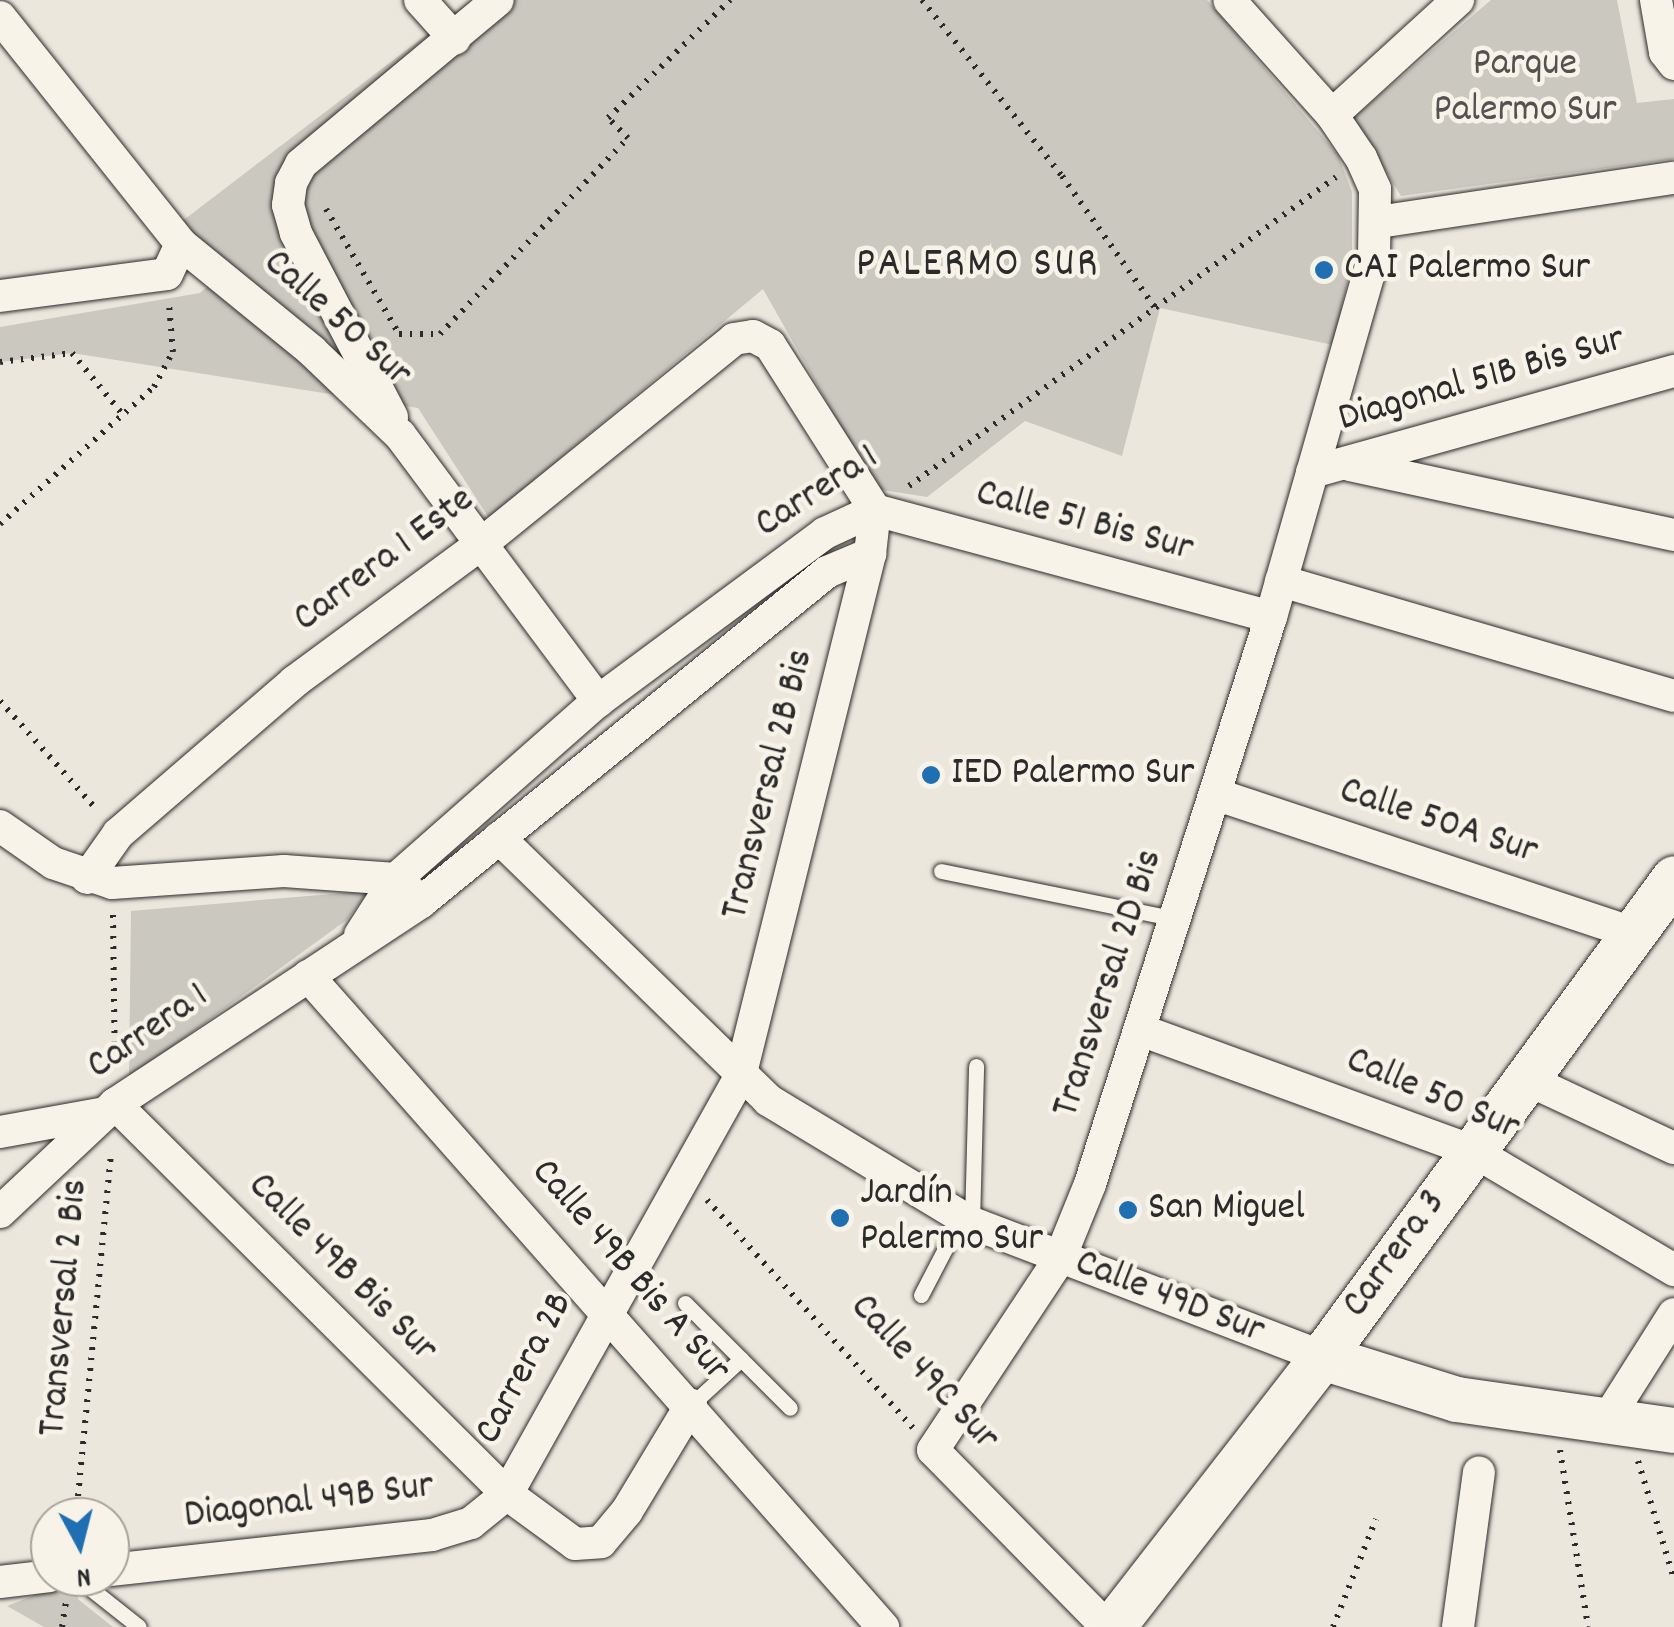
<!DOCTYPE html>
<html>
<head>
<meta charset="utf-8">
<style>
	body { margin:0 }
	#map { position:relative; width:1674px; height:1627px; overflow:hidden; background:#ebe7dd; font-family:Dekko,sans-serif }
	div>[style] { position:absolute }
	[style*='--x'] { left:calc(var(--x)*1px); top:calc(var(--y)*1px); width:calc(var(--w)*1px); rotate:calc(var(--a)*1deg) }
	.green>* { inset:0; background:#cbc8bf }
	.path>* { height:6px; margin-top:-3px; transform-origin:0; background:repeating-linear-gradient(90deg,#2b2b2b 0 2.5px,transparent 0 10.5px) }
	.roads { filter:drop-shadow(0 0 2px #2b2b2b) drop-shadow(0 0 2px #2b2b2b) }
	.lane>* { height:15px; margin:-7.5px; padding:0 7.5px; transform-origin:7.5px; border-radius:7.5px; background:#f7f3e8 }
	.street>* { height:32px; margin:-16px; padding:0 16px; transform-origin:16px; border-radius:16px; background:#f7f3e8 }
	.secondary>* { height:45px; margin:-22.5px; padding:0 22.5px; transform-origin:22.5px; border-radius:22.5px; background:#f7f3e8 }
	.dots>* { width:28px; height:28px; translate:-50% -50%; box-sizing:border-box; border:5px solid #f7f3e8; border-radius:50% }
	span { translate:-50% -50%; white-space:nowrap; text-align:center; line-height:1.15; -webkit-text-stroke:9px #f7f3e8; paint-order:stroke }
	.park-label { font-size:40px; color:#535250 }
	.poi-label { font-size:40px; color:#2b2b2b }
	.left { translate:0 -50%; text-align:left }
	.street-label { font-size:40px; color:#2b2b2b }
	.neighbourhood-label { font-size:42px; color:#2b2b2b; letter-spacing:2.5px }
	.north { position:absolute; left:30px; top:1497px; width:100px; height:100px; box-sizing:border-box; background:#f7f3e8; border:2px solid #a5a39c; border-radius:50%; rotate:173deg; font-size:28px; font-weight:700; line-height:40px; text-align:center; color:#2b2b2b }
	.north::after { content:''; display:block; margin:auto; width:35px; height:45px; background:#1f6fb2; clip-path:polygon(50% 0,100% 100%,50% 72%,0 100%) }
</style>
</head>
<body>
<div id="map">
	<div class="green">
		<i style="clip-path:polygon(472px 0,1207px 0,1338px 155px,1352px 192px,1352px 262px,1333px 345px,1160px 308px,1122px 456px,1025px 421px,927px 497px,876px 489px,763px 289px,489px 518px,418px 408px,72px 353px,0 362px,0 327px,200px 293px,228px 268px,181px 222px)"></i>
		<i style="clip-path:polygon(1491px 0,1617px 0,1637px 103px,1674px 99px,1674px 159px,1401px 196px,1353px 118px)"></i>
		<i style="clip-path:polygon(368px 891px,348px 919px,129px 1078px,131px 911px)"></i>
		<i style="clip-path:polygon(71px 1581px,79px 1600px,113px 1627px,44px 1627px,7px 1606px)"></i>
	</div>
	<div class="path">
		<i style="--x:922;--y:0;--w:225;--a:51.5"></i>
		<i style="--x:1062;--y:176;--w:161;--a:54.8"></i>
		<i style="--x:326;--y:209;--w:145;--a:59.7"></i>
		<i style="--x:399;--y:334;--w:41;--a:0"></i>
		<i style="--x:440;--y:334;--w:272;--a:-46.2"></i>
		<i style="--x:628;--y:138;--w:28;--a:-135"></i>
		<i style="--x:608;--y:118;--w:170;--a:-44"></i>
		<i style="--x:0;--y:362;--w:73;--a:-7.1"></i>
		<i style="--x:72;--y:353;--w:82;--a:50.5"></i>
		<i style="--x:909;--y:486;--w:527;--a:-35.89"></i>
		<i style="--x:0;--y:524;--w:206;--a:-41.7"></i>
		<i style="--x:154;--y:387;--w:40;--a:-62"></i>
		<i style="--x:173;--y:352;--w:48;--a:-94.8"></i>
		<i style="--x:0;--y:701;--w:146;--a:48.3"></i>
		<i style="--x:113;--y:915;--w:153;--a:89.3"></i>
		<i style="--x:707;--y:1200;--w:307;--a:47.9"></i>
		<i style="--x:1560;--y:1450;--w:179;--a:81"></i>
		<i style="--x:1638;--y:1461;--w:123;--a:73"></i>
		<i style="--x:76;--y:1517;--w:364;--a:-84.5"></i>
		<i style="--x:62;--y:1627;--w:24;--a:-81"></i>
		<i style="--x:1333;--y:1627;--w:116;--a:-68.3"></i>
	</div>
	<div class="roads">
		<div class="lane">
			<i style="--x:941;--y:871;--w:241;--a:11.5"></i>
			<i style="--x:972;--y:1223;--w:157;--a:-88.5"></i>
			<i style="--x:921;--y:1295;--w:87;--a:-62.5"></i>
			<i style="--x:685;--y:1303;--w:79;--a:45"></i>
			<i style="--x:691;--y:1405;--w:68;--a:-42.6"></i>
			<i style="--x:741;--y:1359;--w:69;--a:45"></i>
			<i style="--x:76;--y:1577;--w:80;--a:38.4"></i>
		</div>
		<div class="street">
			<i style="--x:420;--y:0;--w:52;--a:48.1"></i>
			<i style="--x:1656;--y:0;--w:53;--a:80.2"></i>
			<i style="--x:1665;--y:52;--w:15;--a:53"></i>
			<i style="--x:0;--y:17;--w:290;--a:51.4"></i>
			<i style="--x:181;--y:244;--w:169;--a:39.2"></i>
			<i style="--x:312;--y:351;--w:122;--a:43.7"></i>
			<i style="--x:400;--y:435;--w:332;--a:53.3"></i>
			<i style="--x:1332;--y:115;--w:171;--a:-42.4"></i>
			<i style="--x:1378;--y:222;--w:299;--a:-8.5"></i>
			<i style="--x:0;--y:296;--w:168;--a:-7.5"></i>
			<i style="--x:167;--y:274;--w:33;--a:-65"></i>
			<i style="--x:392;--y:417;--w:208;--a:-117.6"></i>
			<i style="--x:296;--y:233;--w:29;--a:-106"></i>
			<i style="--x:288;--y:205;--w:22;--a:-82"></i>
			<i style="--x:291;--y:183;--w:21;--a:-62"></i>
			<i style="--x:301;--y:164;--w:256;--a:-39.8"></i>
			<i style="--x:1350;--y:465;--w:331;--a:12.2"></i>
			<i style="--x:1312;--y:472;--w:376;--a:-15.6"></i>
			<i style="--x:875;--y:510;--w:410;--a:15.1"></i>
			<i style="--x:1281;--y:581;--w:409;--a:16.3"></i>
			<i style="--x:1215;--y:794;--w:441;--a:18.4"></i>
			<i style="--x:0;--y:826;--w:65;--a:34.9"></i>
			<i style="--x:53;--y:863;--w:62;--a:18.7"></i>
			<i style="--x:112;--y:883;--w:172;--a:-4"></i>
			<i style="--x:284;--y:871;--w:112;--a:4.1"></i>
			<i style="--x:396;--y:879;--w:18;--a:41"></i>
			<i style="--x:499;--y:838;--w:376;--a:44.2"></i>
			<i style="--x:768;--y:1100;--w:238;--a:31.1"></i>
			<i style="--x:972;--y:1223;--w:375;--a:20.9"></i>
			<i style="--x:87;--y:878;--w:54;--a:-54.8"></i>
			<i style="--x:118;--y:834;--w:233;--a:-40.8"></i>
			<i style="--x:294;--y:682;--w:231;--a:-36.4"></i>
			<i style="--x:480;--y:545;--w:327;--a:-39"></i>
			<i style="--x:734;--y:339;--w:19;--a:-9"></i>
			<i style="--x:753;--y:336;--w:19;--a:28"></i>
			<i style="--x:770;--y:345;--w:196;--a:57.5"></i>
			<i style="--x:360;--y:935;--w:67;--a:-57.3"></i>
			<i style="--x:396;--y:879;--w:269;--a:-41.4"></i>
			<i style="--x:598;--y:701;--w:282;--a:-36.5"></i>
			<i style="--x:825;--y:533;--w:55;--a:-24.7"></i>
			<i style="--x:308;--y:976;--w:869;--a:48.55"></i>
			<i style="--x:1143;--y:1031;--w:351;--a:20"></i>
			<i style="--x:1473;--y:1151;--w:234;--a:30.6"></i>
			<i style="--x:1526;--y:1079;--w:163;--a:25"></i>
			<i style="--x:115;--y:1104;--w:553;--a:44.85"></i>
			<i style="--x:507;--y:1494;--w:84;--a:36.3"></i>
			<i style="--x:575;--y:1544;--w:26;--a:-4"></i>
			<i style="--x:601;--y:1542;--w:40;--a:-50"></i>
			<i style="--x:627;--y:1511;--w:124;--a:-58.9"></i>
			<i style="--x:0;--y:1132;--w:107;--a:-10.3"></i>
			<i style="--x:0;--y:1212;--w:158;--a:-43.2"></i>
			<i style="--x:115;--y:1104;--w:367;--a:-33.4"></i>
			<i style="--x:421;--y:902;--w:523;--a:-39.1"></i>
			<i style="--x:827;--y:572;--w:47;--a:-22.7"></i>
			<i style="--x:1608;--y:1418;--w:123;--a:-57.6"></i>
			<i style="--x:110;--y:1570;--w:324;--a:-6.2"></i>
			<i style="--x:432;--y:1535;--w:41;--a:-17.1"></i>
			<i style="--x:471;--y:1523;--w:46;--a:-38.9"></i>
			<i style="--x:507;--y:1494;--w:478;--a:-60.8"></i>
			<i style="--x:740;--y:1077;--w:539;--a:-76.04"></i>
			<i style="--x:870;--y:554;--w:44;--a:-83.5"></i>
			<i style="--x:0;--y:1582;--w:50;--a:-6.8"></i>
			<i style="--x:1107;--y:1627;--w:248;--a:-134.5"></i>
			<i style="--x:933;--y:1450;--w:230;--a:-56.5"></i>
			<i style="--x:1060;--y:1258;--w:80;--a:-67.9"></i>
			<i style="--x:1090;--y:1184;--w:595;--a:-72.3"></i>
			<i style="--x:1271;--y:617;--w:375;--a:-74.1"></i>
			<i style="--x:1374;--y:256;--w:67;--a:-89.1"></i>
			<i style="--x:1375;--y:189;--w:34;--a:-114"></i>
			<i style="--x:1361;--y:158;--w:52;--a:-124"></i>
			<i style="--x:1332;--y:115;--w:154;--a:-131.8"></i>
			<i style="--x:1458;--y:1627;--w:156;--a:-82.3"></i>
		</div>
		<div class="secondary">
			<i style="--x:1322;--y:1357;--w:140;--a:17.4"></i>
			<i style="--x:1456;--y:1399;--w:220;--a:8.1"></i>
			<i style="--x:1112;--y:1627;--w:342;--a:-52.1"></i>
			<i style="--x:1322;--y:1357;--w:594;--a:-53.69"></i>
		</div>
	</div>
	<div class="dots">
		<i style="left:1324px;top:270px;background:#1f6fb2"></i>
		<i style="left:931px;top:775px;background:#1f6fb2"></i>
		<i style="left:1128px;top:1210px;background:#1f6fb2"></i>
		<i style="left:840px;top:1218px;background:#1f6fb2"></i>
	</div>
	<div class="park-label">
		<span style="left:1525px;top:89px">Parque<br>Palermo Sur</span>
	</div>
	<div class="poi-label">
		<span class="left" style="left:1344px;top:270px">CAI Palermo Sur</span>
		<span class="left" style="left:951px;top:775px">IED Palermo Sur</span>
		<span class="left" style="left:860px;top:1218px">Jardín<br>Palermo Sur</span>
		<span class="left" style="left:1148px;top:1210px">San Miguel</span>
	</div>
	<div class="street-label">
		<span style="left:336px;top:320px;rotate:42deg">Calle 50 Sur</span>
		<span style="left:1482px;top:381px;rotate:-16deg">Diagonal 51B Bis Sur</span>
		<span style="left:818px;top:493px;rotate:-33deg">Carrera 1</span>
		<span style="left:1084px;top:523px;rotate:15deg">Calle 51 Bis Sur</span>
		<span style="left:385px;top:561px;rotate:-37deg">Carrera 1 Este</span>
		<span style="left:770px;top:785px;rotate:-76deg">Transversal 2B Bis</span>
		<span style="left:1438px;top:823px;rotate:18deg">Calle 50A Sur</span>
		<span style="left:1110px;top:984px;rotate:-72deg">Transversal 2D Bis</span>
		<span style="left:149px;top:1033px;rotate:-35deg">Carrera 1</span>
		<span style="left:1432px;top:1096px;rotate:23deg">Calle 50 Sur</span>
		<span style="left:1396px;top:1255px;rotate:-54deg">Carrera 3</span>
		<span style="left:341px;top:1269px;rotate:45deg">Calle 49B Bis Sur</span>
		<span style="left:629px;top:1272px;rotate:49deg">Calle 49B Bis A Sur</span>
		<span style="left:1169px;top:1299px;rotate:21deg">Calle 49D Sur</span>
		<span style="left:66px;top:1308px;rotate:-85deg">Transversal 2 Bis</span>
		<span style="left:526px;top:1369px;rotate:-62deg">Carrera 2B</span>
		<span style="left:923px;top:1374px;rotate:47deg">Calle 49C Sur</span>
		<span style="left:309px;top:1503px;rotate:-7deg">Diagonal 49B Sur</span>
	</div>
	<div class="neighbourhood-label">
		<span style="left:978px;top:266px">PALERMO SUR</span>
	</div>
	<div class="north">N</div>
</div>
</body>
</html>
